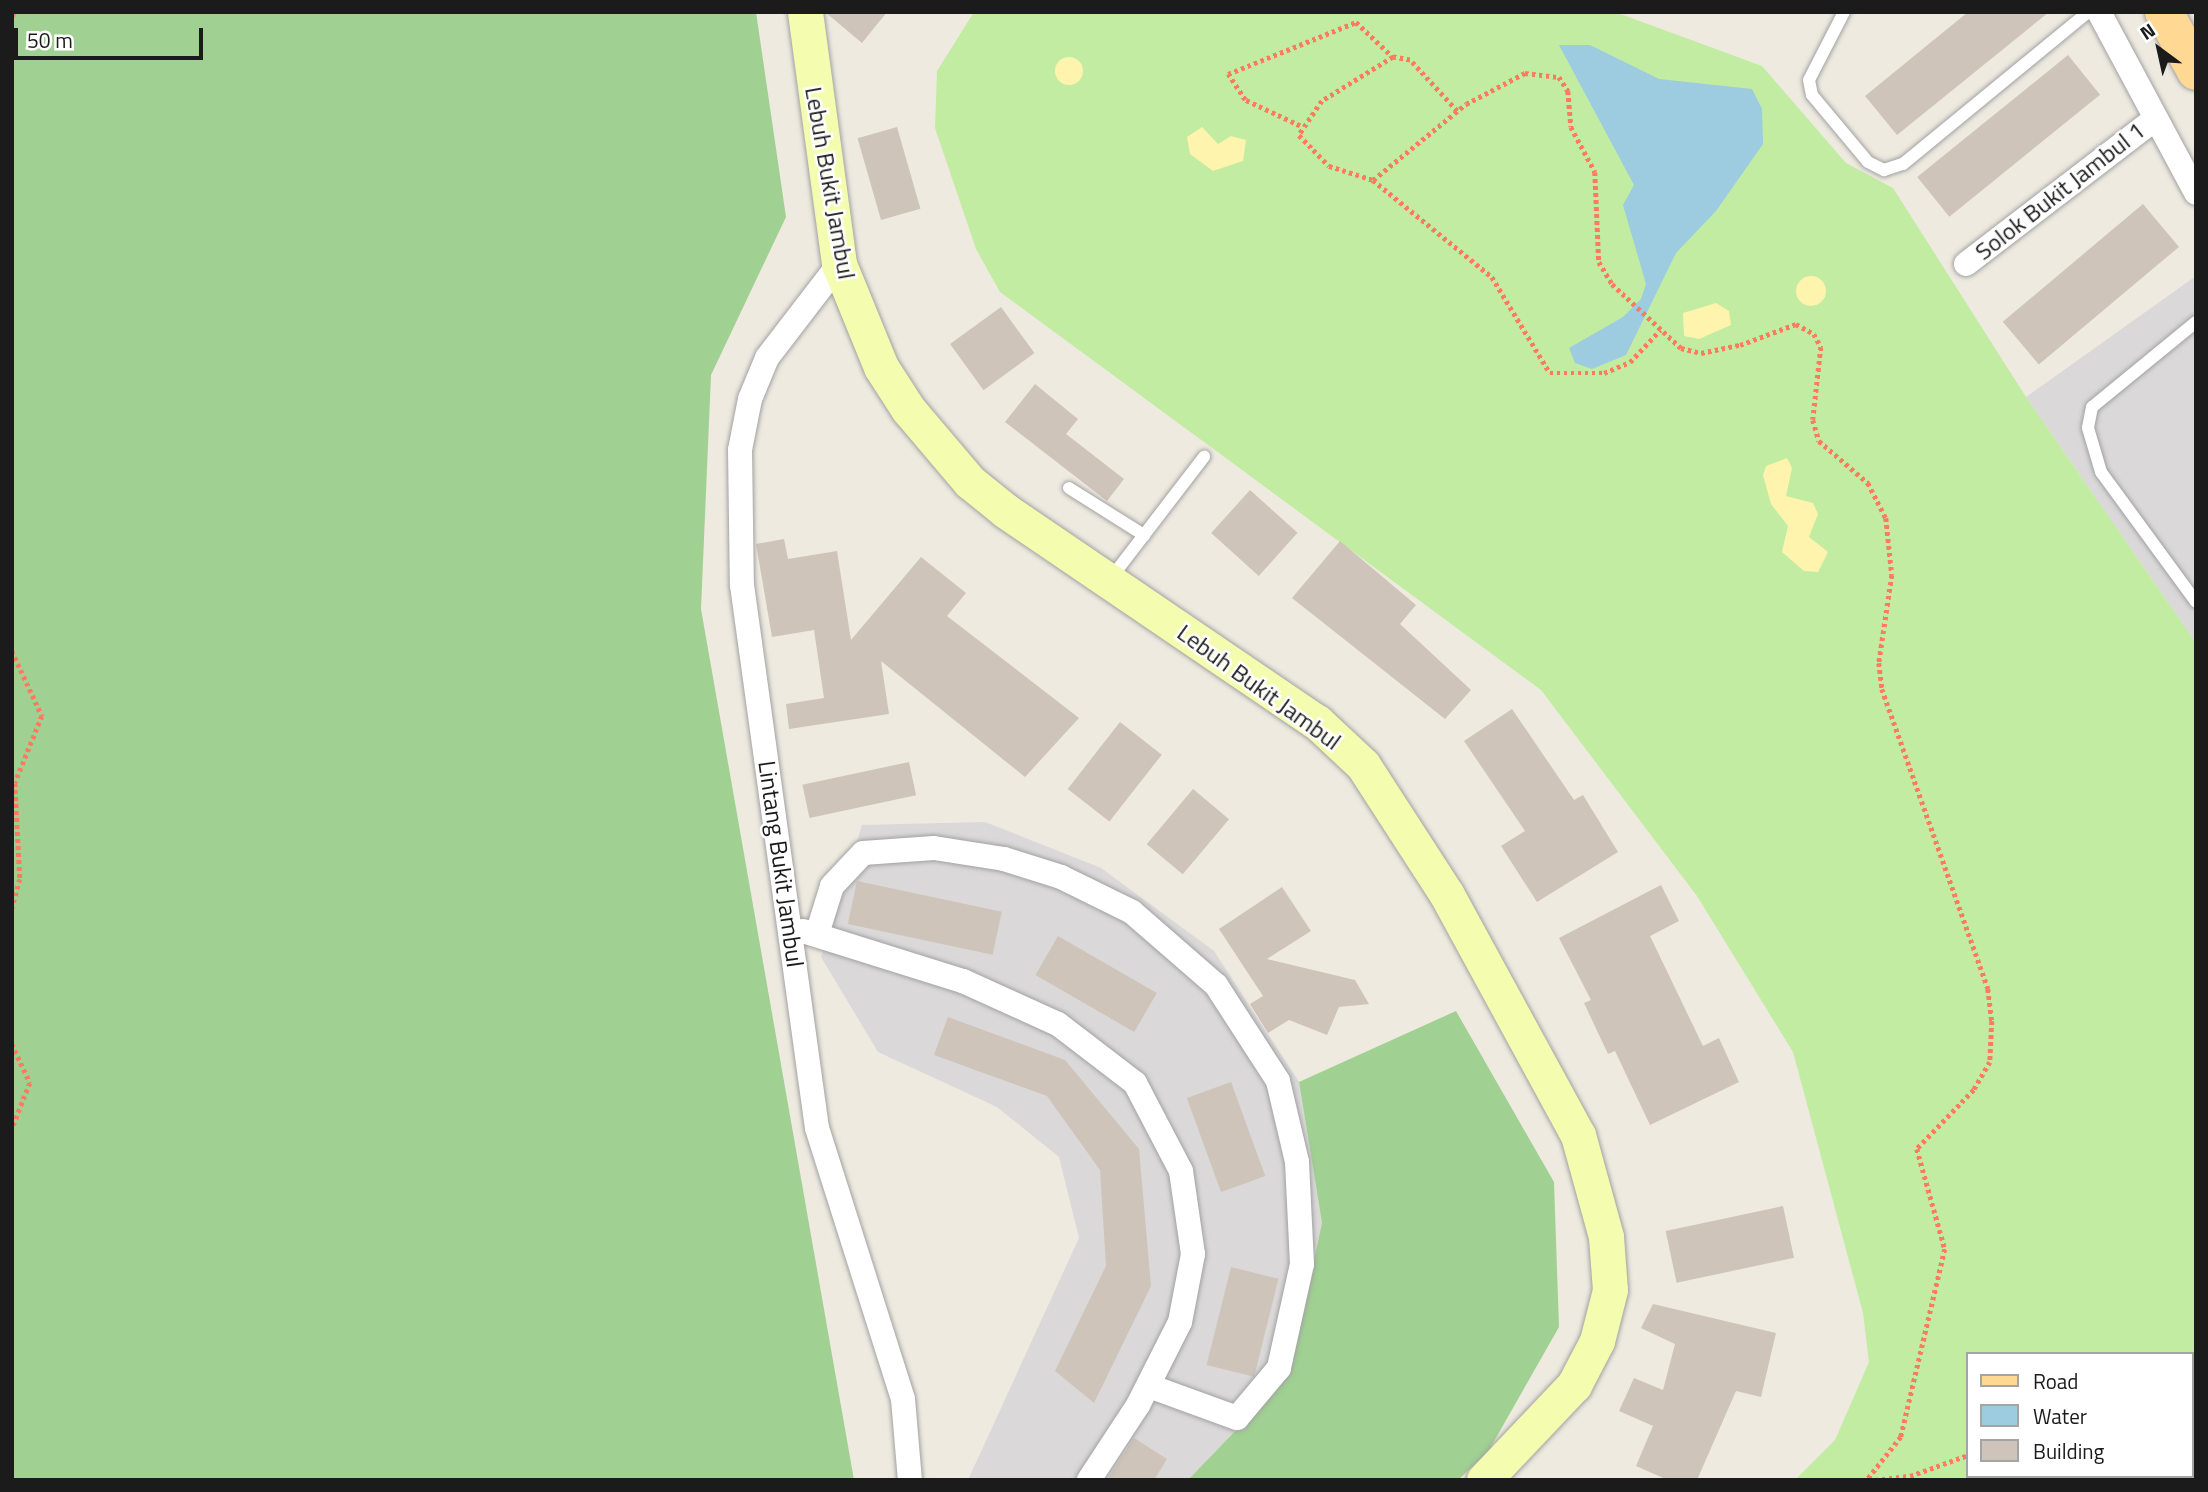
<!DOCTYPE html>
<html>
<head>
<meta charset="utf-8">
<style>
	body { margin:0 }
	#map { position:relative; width:2208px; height:1492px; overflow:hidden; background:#eeeae0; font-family:"Titillium Web",sans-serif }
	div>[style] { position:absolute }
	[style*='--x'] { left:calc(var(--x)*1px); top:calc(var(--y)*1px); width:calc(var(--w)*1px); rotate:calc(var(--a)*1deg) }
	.residential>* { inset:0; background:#dad8d8 }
	.grass>* { inset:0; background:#c1eca2 }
	.forest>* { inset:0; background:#a0d092 }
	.sand>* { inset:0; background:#fff4ad }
	.round { border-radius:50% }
	.water>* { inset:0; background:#9dcbdf }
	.building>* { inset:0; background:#cec4b9; transform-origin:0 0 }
	.path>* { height:4.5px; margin-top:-2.25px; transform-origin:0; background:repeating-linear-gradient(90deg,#ff7b60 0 3.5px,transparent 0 7px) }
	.roads { filter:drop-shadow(0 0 2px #a2a2a2) drop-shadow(0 0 2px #a2a2a2) }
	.lane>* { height:12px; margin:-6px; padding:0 6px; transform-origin:6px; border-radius:6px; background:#fff }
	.street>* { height:24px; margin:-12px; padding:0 12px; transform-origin:12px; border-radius:12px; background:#fff }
	.secondary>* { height:35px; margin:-17.5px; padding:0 17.5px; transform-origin:17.5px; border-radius:17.5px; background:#f4fdaf }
	.primary>* { height:38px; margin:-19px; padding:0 19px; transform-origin:19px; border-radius:19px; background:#ffd894 }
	span { translate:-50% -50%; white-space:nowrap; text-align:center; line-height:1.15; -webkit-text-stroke:5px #fff; paint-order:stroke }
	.street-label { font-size:24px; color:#1b1b1b }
	.frame { position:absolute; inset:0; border:14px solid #1b1b1b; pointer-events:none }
	.legend { position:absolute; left:1966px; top:1352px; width:228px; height:126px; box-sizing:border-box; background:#fff; border:2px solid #a4a4a4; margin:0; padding:9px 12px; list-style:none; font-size:21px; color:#1b1b1b }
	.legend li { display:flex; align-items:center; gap:14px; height:35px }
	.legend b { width:35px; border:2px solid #a4a4a4 }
	.north { position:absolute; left:2124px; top:14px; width:70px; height:70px; -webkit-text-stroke:5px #fff; paint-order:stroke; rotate:327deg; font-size:19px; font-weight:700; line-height:28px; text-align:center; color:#1b1b1b }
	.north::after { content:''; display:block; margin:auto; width:24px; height:32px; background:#1b1b1b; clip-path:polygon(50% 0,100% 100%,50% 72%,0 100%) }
	.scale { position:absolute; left:14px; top:28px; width:189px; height:32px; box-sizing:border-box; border:4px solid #1b1b1b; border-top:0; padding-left:9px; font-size:21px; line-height:24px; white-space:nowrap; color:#1b1b1b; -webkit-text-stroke:5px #fff; paint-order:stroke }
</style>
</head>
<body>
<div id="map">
	<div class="residential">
		<i style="clip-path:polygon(2196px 276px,2196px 643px,2026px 397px)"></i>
		<i style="clip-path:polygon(985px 822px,1101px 868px,1214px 951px,1299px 1082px,1322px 1223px,1289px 1375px,1188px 1480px,968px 1480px,1079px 1238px,1059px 1157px,997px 1107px,878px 1052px,821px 957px,862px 825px)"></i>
	</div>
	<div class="grass">
		<i style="clip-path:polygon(evenodd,974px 12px,1615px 12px,1762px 66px,1846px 163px,1893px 188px,2026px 397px,2196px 643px,2196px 1480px,1795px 1480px,1835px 1440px,1869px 1362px,1863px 1313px,1793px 1052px,1697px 896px,1541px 690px,1000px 292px,976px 249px,935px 128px,937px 71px,974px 12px,1968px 1354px,2192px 1354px,2192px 1476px,1968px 1476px,1968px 1354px)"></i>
	</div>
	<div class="forest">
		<i style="clip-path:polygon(12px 12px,756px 12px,786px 217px,711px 375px,701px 609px,854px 1480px,12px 1480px)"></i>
		<i style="clip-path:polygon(1456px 1011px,1554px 1182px,1559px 1327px,1488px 1452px,1458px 1480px,1188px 1480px,1289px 1375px,1322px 1223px,1299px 1082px)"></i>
	</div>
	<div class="sand">
		<i class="round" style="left:1055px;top:57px;width:28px;height:28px"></i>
		<i style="clip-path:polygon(1202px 127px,1218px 144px,1231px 136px,1246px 140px,1243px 161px,1213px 171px,1190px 154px,1187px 137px)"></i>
		<i class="round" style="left:1796px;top:276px;width:30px;height:30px"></i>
		<i style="clip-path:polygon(1716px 303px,1729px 311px,1731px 325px,1699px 339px,1684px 336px,1683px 313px)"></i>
		<i style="clip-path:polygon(1787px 458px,1792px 468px,1786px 496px,1813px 503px,1818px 514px,1809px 537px,1828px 552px,1818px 572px,1804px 571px,1782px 552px,1788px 526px,1771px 504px,1763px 475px,1766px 466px)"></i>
	</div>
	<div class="water">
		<i style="clip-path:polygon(1559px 45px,1590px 45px,1659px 79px,1752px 89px,1762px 109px,1763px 144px,1716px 211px,1676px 253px,1626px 355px,1592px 369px,1575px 363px,1569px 348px,1623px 317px,1641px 299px,1646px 284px,1623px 205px,1634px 185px)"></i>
	</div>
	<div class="building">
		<i style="clip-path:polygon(825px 12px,887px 12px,862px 43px)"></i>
		<i style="clip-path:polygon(1968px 12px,2049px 12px,1897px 135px,1865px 96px)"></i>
		<i style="left:2068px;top:55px;width:51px;height:194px;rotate:51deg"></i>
		<i style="left:897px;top:127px;width:85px;height:41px;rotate:74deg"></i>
		<i style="left:2143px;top:204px;width:56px;height:183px;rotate:50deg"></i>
		<i style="left:1001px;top:307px;width:57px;height:63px;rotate:54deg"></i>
		<i style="clip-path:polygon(1035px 384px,1078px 419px,1066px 434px,1124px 479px,1107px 501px,1005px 422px)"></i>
		<i style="left:1250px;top:490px;width:64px;height:58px;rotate:42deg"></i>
		<i style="clip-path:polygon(784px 539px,788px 559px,837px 551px,851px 640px,921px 557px,966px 593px,947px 616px,1079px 718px,1025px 777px,881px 661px,889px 714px,789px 729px,786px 704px,824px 698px,814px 630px,772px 637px,756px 544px)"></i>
		<i style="clip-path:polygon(1340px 541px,1416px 605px,1400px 624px,1471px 690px,1445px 719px,1292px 598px)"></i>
		<i style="clip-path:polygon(1512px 709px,1574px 800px,1583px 795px,1618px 852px,1537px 902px,1501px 846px,1525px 831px,1464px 741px)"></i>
		<i style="left:1120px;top:722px;width:53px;height:85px;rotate:38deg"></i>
		<i style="left:909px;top:762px;width:34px;height:109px;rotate:78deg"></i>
		<i style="left:1193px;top:789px;width:47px;height:72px;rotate:40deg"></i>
		<i style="left:857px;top:881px;width:148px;height:44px;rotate:12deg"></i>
		<i style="clip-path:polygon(1661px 885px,1679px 921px,1650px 936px,1703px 1046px,1719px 1038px,1739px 1082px,1650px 1125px,1615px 1051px,1608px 1054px,1584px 1003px,1591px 1000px,1559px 938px)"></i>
		<i style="clip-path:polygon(1282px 887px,1311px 931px,1267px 959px,1355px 980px,1369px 1004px,1339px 1007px,1327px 1035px,1289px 1020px,1268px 1033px,1250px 1004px,1263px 996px,1219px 929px)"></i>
		<i style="left:1058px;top:936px;width:114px;height:45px;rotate:30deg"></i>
		<i style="clip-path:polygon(948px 1017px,1065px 1060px,1139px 1149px,1151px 1286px,1094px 1403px,1055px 1371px,1106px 1266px,1100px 1170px,1047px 1096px,934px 1055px)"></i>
		<i style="left:1231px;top:1082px;width:100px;height:47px;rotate:70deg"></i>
		<i style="left:1783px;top:1206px;width:53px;height:120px;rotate:78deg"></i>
		<i style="left:1231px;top:1267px;width:49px;height:101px;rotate:14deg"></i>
		<i style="clip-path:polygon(1653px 1304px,1776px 1333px,1761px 1397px,1736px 1391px,1697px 1480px,1668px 1480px,1636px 1466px,1653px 1426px,1619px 1411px,1634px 1378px,1663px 1390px,1675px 1344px,1641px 1328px)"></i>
		<i style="clip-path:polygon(1134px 1438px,1167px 1459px,1154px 1480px,1107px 1480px)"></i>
	</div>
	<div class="path">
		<i style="--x:12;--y:16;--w:4;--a:-63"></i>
		<i style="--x:1457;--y:111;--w:69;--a:-132.7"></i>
		<i style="--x:1410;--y:60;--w:17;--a:-170"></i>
		<i style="--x:1393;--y:57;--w:84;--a:148.2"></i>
		<i style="--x:1322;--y:101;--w:41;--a:124.1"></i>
		<i style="--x:1299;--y:135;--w:43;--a:45.9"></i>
		<i style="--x:1329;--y:166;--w:46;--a:17.7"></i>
		<i style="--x:1373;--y:180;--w:154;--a:39.2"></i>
		<i style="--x:1492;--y:277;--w:112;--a:58.9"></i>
		<i style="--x:1550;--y:373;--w:54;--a:0"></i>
		<i style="--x:1604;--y:373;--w:28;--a:-23"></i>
		<i style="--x:1630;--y:362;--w:44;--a:-46.8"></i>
		<i style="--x:1300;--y:126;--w:61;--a:-154.7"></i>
		<i style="--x:1245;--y:100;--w:31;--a:-123"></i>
		<i style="--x:1228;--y:74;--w:138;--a:-22.1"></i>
		<i style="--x:1356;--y:22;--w:51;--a:43.4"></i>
		<i style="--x:1373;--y:180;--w:120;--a:-39.3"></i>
		<i style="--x:1466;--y:104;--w:67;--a:-27.7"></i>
		<i style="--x:1525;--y:73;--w:34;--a:7"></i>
		<i style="--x:1559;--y:77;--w:17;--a:57"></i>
		<i style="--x:1568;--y:91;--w:36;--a:85"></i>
		<i style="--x:1571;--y:127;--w:51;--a:61.9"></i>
		<i style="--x:1595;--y:172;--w:90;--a:87.5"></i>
		<i style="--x:1599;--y:262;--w:26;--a:59"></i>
		<i style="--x:1612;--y:284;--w:94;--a:42.8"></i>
		<i style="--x:1681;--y:348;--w:21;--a:14"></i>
		<i style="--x:1701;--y:353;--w:40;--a:-12"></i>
		<i style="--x:1740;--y:345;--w:60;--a:-20.6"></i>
		<i style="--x:1796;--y:324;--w:21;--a:29"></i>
		<i style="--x:1814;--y:334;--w:15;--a:62"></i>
		<i style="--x:1821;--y:347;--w:73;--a:96.3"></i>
		<i style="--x:1813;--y:420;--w:22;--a:74"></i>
		<i style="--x:1819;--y:441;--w:65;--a:40.6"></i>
		<i style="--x:1868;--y:483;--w:39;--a:63"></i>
		<i style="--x:1886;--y:518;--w:57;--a:84"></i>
		<i style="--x:1892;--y:575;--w:89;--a:98.4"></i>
		<i style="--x:1879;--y:663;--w:26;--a:83"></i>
		<i style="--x:1882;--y:689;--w:318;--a:70.5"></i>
		<i style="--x:1988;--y:989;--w:32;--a:83"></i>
		<i style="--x:1992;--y:1021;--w:41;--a:92.8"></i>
		<i style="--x:1990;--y:1062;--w:32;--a:120"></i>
		<i style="--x:1974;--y:1090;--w:82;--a:134"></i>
		<i style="--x:1917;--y:1149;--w:104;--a:74.4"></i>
		<i style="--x:1945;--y:1249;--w:193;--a:103.2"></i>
		<i style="--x:1901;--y:1437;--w:55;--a:128.3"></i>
		<i style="--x:12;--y:651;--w:72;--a:65.2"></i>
		<i style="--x:42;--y:716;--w:72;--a:111.9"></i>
		<i style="--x:15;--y:783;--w:96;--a:87"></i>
		<i style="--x:20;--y:879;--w:30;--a:105"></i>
		<i style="--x:12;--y:1044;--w:43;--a:65.2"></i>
		<i style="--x:30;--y:1083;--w:49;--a:111.4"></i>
		<i style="--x:2192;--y:1371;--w:4;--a:-27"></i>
		<i style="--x:1875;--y:1480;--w:35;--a:-7"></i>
		<i style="--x:1910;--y:1476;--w:62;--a:-19.9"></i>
	</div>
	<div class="roads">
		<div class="lane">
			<i style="--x:1844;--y:12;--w:76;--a:117.2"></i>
			<i style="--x:1809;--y:80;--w:15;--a:79"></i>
			<i style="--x:1812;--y:95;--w:87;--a:50.1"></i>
			<i style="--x:1868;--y:162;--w:18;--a:27"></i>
			<i style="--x:1884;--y:170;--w:20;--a:-18"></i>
			<i style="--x:1903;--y:164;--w:239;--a:-39.4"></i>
			<i style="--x:2196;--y:322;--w:134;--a:140.7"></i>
			<i style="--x:2092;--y:407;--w:21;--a:101"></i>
			<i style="--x:2088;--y:428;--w:46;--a:73.5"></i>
			<i style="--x:2101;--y:472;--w:161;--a:53.8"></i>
			<i style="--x:1069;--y:488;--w:89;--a:32.1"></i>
			<i style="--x:1111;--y:578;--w:153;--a:-52.5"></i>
		</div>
		<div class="street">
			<i style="--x:2099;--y:12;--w:205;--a:61.8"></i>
			<i style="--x:839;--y:264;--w:118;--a:127.5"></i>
			<i style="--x:767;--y:358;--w:44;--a:112.5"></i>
			<i style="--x:750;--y:399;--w:52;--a:101.1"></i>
			<i style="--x:740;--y:450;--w:135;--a:89.2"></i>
			<i style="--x:742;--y:585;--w:548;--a:82.14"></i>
			<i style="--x:817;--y:1128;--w:284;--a:72.4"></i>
			<i style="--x:903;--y:1399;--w:81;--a:85.1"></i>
			<i style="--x:1966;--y:264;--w:238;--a:-37.5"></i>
			<i style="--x:803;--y:931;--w:168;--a:17.4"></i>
			<i style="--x:963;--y:981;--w:104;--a:24.4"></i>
			<i style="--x:1058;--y:1024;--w:97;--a:37.5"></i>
			<i style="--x:1135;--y:1083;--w:99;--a:62.4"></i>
			<i style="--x:1181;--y:1171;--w:84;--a:81.8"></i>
			<i style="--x:1193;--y:1254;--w:69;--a:100.8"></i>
			<i style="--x:1180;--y:1322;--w:93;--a:116.8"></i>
			<i style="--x:1138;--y:1405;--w:90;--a:123.2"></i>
			<i style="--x:817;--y:934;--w:50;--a:-72.6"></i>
			<i style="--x:832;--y:886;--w:45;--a:-46.8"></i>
			<i style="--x:863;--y:853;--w:71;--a:-4"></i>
			<i style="--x:934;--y:848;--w:71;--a:8.9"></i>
			<i style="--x:1004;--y:859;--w:60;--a:17.5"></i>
			<i style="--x:1061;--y:877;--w:79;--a:26.2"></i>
			<i style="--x:1132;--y:912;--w:111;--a:41"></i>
			<i style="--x:1216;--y:985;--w:114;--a:57.1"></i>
			<i style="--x:1278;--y:1081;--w:83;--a:76.8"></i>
			<i style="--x:1297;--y:1162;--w:102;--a:87.2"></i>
			<i style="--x:1302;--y:1264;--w:107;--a:102.5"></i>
			<i style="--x:1279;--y:1368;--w:65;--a:130"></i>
			<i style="--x:1237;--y:1418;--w:94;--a:-160"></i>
		</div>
		<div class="secondary">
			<i style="--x:805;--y:12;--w:254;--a:82.3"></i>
			<i style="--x:839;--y:264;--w:111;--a:67.8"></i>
			<i style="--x:881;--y:367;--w:50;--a:57.3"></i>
			<i style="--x:908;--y:409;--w:96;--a:49.7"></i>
			<i style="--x:970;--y:482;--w:46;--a:38.9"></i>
			<i style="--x:1006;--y:511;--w:376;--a:34.2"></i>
			<i style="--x:1317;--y:722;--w:63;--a:43.1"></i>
			<i style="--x:1363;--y:765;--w:155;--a:57.1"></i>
			<i style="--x:1447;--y:895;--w:273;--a:61.4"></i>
			<i style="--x:1578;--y:1135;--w:106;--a:74.6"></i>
			<i style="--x:1606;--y:1237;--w:53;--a:85.7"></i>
			<i style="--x:1610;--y:1290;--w:53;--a:104.3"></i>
			<i style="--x:1597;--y:1341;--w:50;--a:117.6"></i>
			<i style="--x:1574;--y:1385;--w:131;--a:133.5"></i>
		</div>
		<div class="primary">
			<i style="--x:2164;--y:12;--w:67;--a:61.5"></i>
		</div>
	</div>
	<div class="street-label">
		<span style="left:830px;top:183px;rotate:80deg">Lebuh Bukit Jambul</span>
		<span style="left:2060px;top:191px;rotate:-38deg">Solok Bukit Jambul 1</span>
		<span style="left:1259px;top:687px;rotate:36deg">Lebuh Bukit Jambul</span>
		<span style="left:781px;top:864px;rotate:82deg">Lintang Bukit Jambul</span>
	</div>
	<div class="frame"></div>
	<ul class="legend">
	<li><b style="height:9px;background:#ffd894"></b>Road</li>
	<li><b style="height:19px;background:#9dcbdf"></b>Water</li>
	<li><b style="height:19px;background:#cec4b9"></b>Building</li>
	</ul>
	<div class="north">N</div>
	<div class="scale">50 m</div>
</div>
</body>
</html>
